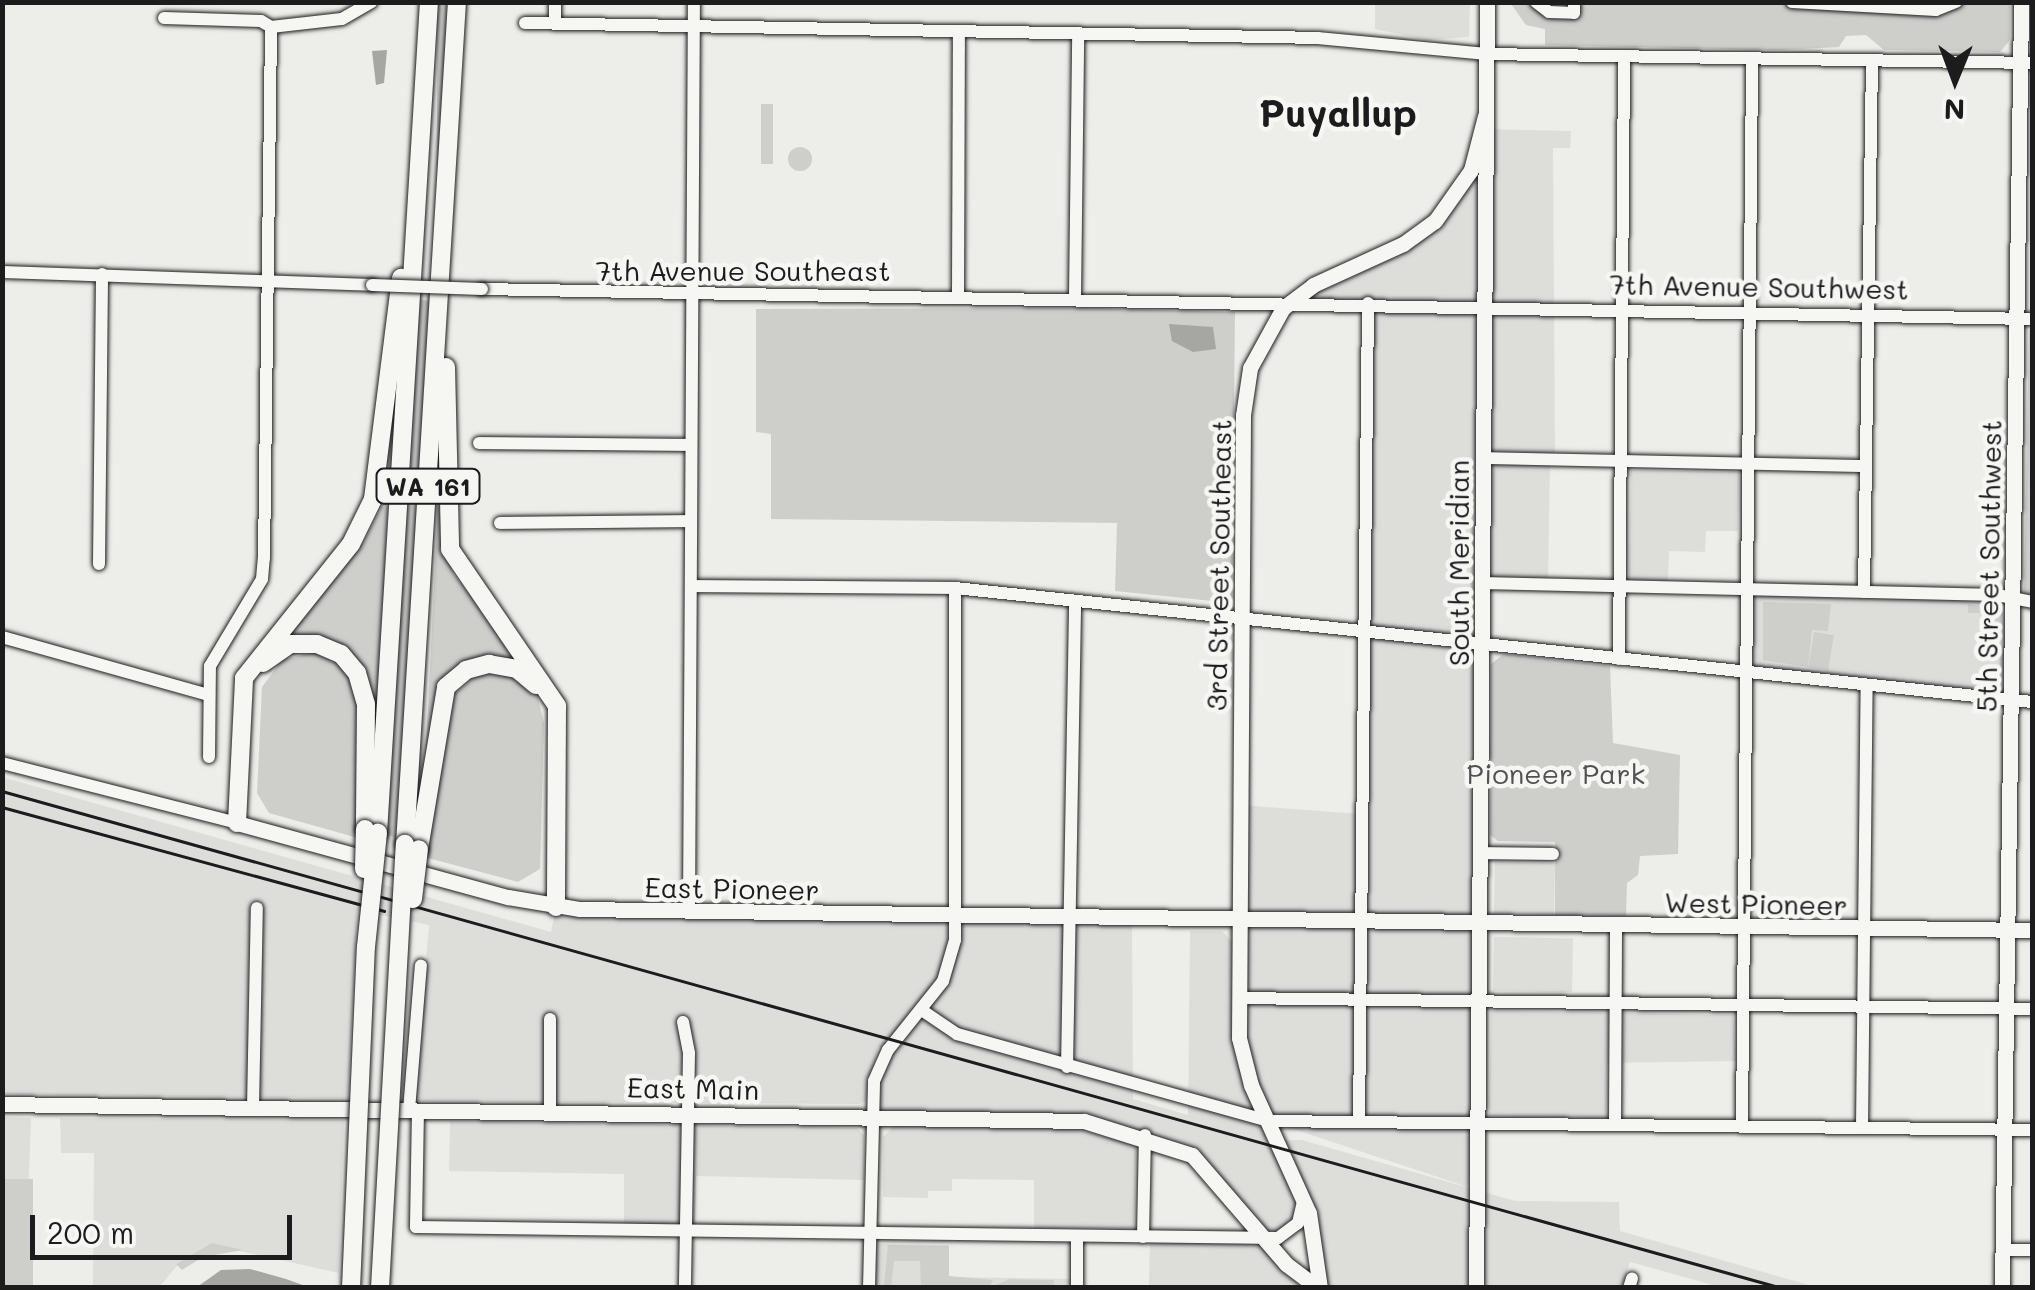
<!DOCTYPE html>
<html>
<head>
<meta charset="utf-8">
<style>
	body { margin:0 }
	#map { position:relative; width:2035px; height:1290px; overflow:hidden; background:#edede9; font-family:Mali,sans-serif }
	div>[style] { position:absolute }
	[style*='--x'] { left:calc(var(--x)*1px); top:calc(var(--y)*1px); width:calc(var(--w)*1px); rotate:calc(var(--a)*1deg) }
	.built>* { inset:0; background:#ddddda; transform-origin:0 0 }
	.green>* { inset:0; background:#cececb; transform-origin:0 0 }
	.round { border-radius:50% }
	.water>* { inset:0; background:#a6a6a3 }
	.roads { filter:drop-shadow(0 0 2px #1c1c1c) drop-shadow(0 0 2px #1c1c1c) }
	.minor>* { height:12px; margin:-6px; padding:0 6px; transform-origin:6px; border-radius:6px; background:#f6f6f2 }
	.major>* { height:15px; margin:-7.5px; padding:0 7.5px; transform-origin:7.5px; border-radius:7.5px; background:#f6f6f2 }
	.highway>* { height:18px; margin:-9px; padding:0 9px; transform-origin:9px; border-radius:9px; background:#f6f6f2 }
	.rail>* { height:2.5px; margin:-1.25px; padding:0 1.25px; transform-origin:1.25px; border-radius:1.25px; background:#1c1c1c }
	.bridges { filter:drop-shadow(0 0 2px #1c1c1c) drop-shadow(0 0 2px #1c1c1c) }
	.minor-bridge>* { height:12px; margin:-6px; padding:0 6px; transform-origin:6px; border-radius:6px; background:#f6f6f2 }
	.highway-bridge>* { height:18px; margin:-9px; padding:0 9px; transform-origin:9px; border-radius:9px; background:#f6f6f2 }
	span { translate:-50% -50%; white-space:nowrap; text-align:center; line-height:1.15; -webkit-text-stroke:9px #f6f6f2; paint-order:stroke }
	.shield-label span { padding:2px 8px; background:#f6f6f2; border:2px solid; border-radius:8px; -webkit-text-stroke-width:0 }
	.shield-label { font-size:25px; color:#1c1c1c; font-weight:700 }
	.street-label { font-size:28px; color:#1c1c1c }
	.park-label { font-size:28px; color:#515151 }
	.district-label { font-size:38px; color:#1c1c1c; font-weight:700 }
	.frame { position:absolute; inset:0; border:5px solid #1c1c1c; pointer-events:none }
	.north { position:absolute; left:1905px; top:30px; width:100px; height:100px; -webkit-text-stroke:8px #f6f6f2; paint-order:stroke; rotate:181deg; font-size:28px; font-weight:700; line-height:40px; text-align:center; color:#1c1c1c }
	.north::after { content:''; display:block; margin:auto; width:35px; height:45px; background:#1c1c1c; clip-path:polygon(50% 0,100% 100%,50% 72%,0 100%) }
	.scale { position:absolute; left:30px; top:1215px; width:262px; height:45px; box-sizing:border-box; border:5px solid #1c1c1c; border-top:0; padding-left:12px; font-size:30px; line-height:35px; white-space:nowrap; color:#1c1c1c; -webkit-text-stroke:8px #f6f6f2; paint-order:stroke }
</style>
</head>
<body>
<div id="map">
	<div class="built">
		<i style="clip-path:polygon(1375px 3px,1470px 3px,1469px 37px,1427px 40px,1375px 29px)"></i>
		<i style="clip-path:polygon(1485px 129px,1571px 131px,1570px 148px,1553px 148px,1555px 460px,1550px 460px,1548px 585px,1483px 583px,1477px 1123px,1468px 1187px,1269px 1121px,1277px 1140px,1302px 1140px,1515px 1201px,1619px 1202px,1620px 1231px,1816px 1287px,1720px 1287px,1630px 1262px,1622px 1287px,1320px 1287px,1319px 1258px,1300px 1219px,1267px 1238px,1306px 1287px,1149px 1286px,1150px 1237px,1264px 1238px,1209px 1168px,1132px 1131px,872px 1116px,887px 1050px,878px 1047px,866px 1101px,860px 1104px,414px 1101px,429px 925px,357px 910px,348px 1098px,3px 1094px,2px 777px,551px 932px,556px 907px,1132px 920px,1133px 1099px,1188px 1115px,1190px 931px,1222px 931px,1234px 944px,1240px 805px,1360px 814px,1368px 303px,1290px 300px,1435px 221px)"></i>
		<i style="clip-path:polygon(1631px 470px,1739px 472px,1738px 531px,1706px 531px,1705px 552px,1669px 551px,1668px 581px,1629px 580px)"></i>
		<i style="clip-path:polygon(1748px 590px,2013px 600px,2012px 700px,1747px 672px)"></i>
		<i style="left:1495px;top:862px;width:60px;height:52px;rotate:1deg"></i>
		<i style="left:1494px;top:937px;width:79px;height:54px;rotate:1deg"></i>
		<i style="clip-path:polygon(1491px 1011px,1733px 1015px,1736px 1061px,1607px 1063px,1606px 1118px,1489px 1116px)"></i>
		<i style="left:3px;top:1117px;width:28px;height:62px;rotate:2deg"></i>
		<i style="clip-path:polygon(60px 1118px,344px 1120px,339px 1273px,213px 1245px,181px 1261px,161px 1285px,93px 1287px,94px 1153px,61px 1153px)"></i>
		<i style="clip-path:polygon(450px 1121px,857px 1128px,864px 1135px,864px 1180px,696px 1176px,695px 1226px,624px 1225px,624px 1174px,449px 1171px)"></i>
		<i style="clip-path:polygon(894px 1126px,1074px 1129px,1136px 1144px,1134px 1228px,1034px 1228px,1034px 1180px,952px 1179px,952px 1191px,928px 1191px,928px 1198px,883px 1197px,883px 1137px)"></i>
		<i style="clip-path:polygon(870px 1244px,948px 1245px,948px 1277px,1077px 1279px,1077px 1288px,869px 1288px)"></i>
	</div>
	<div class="green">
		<i style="left:437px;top:3px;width:12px;height:273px"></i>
		<i style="clip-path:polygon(2010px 3px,2010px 40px,2000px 52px,1884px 50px,1866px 35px,1846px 36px,1839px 47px,1777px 50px,1545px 45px,1545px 29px,1526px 25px,1511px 4px,1500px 4px)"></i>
		<i style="left:761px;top:104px;width:12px;height:60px"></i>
		<i class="round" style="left:788px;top:147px;width:24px;height:24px"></i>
		<i style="clip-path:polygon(420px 300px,431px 301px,399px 839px,386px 834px)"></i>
		<i style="clip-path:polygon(1073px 308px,1235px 312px,1232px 603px,1115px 591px,1117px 523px,771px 519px,771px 434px,756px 432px,756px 309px)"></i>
		<i style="clip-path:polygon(2029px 330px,2032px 330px,2032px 595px,2024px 595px)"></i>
		<i style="clip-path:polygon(384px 502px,388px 507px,376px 736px,369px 679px,351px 651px,312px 636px,276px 645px,364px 542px)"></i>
		<i style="clip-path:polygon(438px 505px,453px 574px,526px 663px,491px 655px,461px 664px,435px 700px,425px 768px)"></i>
		<i style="clip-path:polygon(1763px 602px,1831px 604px,1828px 631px,1812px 630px,1808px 667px,1763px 660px)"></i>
		<i style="clip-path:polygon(1968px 604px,2002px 610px,1998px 643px,1992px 613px,1968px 613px)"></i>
		<i style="left:1814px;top:632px;width:20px;height:36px;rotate:9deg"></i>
		<i style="clip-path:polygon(315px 652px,348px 670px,357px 696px,358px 838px,269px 813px,257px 793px,262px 687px,282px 660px)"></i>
		<i style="clip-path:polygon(1504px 654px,1610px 666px,1613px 743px,1680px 755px,1678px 854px,1640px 856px,1638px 875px,1627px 883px,1626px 916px,1555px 915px,1555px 842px,1498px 841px,1490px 835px,1491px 664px)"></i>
		<i style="clip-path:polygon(503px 671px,537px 695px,544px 723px,540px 869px,518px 882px,424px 857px,453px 695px,480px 673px)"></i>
		<i style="left:3px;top:1179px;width:30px;height:108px"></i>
		<i style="clip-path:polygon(212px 1243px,243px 1250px,203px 1257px,182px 1270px,176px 1264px)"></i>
		<i style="clip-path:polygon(888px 1245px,949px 1246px,949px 1276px,993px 1280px,989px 1287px,921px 1287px,920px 1261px,894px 1261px,891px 1287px,884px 1285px)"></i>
		<i style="clip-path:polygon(1010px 1279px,1054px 1280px,1053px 1287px,991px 1287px)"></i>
	</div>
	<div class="water">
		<i style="clip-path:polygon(387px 50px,384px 83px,376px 85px,372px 51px)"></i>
		<i style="clip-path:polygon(1169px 324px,1213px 327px,1216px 349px,1193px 352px,1172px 341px)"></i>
		<i style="clip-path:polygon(250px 1269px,286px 1279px,308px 1287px,197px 1287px,221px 1270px)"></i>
	</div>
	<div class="roads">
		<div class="minor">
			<i style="--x:1536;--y:2;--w:16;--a:38"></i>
			<i style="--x:1549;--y:12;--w:25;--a:2"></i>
			<i style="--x:1574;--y:13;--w:11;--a:-90"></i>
			<i style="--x:1792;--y:2;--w:144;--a:3.2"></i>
			<i style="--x:1936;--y:10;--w:22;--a:-22"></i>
			<i style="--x:164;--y:18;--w:97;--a:1.8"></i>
			<i style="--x:261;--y:21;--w:12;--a:31"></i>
			<i style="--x:525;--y:23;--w:793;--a:1.08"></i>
			<i style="--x:1318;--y:38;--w:169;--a:5.4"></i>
			<i style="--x:1486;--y:54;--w:546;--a:0.94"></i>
			<i style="--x:555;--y:23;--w:21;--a:-90"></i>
			<i style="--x:271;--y:27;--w:71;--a:-6.4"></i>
			<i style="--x:342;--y:19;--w:34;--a:-30"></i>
			<i style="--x:2;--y:272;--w:370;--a:2"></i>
			<i style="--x:482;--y:289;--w:1550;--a:1.11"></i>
			<i style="--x:958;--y:295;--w:264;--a:-89.8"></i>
			<i style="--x:1075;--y:296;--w:263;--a:-89.3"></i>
			<i style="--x:479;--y:443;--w:212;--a:0.5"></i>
			<i style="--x:1483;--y:458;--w:383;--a:1.2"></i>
			<i style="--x:500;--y:523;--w:191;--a:-0.6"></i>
			<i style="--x:99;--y:564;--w:290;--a:-89.4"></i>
			<i style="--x:1482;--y:583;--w:515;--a:1.33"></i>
			<i style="--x:1997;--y:595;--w:36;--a:11"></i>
			<i style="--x:691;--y:586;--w:264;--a:0.4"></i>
			<i style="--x:955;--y:588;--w:1083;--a:6.04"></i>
			<i style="--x:1864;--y:592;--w:531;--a:-89.14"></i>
			<i style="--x:2;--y:637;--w:215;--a:15.7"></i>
			<i style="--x:1619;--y:659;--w:603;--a:-89.52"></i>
			<i style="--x:209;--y:757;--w:91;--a:-89.4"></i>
			<i style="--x:210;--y:666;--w:101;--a:-59.1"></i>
			<i style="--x:262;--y:579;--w:21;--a:-85"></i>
			<i style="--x:264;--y:558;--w:531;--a:-89.24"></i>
			<i style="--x:2;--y:763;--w:243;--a:14.3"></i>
			<i style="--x:1480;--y:853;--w:73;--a:0.8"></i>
			<i style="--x:689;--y:912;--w:910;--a:-89.69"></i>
			<i style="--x:1239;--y:998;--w:793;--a:0.79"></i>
			<i style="--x:923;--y:1011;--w:41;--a:34.1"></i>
			<i style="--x:957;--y:1034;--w:323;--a:15.6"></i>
			<i style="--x:1268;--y:1121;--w:764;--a:0.67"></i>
			<i style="--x:683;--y:1022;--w:32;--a:79"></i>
			<i style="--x:689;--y:1053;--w:235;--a:91"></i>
			<i style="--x:1067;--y:1067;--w:466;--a:-89"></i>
			<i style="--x:253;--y:1108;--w:200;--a:-88.9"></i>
			<i style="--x:409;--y:1110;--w:145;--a:-85.3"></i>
			<i style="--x:418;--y:1110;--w:117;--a:91"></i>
			<i style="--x:416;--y:1227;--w:862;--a:0.73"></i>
			<i style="--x:1278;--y:1238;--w:25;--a:-37"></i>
			<i style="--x:1298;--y:1223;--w:23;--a:-77"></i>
			<i style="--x:550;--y:1112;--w:93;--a:-90"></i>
			<i style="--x:1359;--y:1122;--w:819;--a:-89.37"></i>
			<i style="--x:1615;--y:1125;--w:198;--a:-89.7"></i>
			<i style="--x:1742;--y:1126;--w:1067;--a:-89.46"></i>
			<i style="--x:1862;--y:1128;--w:443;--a:-89.4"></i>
			<i style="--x:1143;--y:1237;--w:102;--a:-88.9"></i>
			<i style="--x:2003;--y:1250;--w:29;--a:0"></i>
			<i style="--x:869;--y:1288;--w:207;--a:-88.6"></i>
			<i style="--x:874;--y:1081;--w:34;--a:-66"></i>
			<i style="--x:888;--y:1050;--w:88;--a:-51.4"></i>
			<i style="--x:943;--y:981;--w:43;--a:-73.7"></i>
			<i style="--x:955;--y:940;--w:352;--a:-90"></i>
			<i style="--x:1077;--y:1288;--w:52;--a:-90"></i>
			<i style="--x:1629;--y:1288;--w:10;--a:-73"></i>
		</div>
		<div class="major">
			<i style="--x:237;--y:823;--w:281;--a:15.3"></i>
			<i style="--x:508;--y:897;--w:73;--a:9.5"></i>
			<i style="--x:580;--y:909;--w:1452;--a:0.83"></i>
			<i style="--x:2;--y:1104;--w:1082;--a:0.9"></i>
			<i style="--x:1084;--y:1121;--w:113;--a:17.5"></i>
			<i style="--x:1192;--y:1155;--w:144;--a:49.2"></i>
			<i style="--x:1286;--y:1264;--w:40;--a:37"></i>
			<i style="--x:1320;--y:1288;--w:76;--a:-98.3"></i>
			<i style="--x:1309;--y:1213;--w:141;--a:-114.4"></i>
			<i style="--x:1251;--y:1085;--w:49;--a:-104.3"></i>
			<i style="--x:1239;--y:1038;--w:623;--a:-89.63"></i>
			<i style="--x:1243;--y:415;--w:48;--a:-81.5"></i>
			<i style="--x:1250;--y:368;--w:68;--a:-61.2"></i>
			<i style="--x:1283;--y:308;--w:38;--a:-37"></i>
			<i style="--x:1313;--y:285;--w:99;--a:-24.5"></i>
			<i style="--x:1403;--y:244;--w:39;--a:-36"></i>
			<i style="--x:1435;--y:221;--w:62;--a:-54.8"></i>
			<i style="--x:1471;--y:170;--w:56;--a:-75.5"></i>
			<i style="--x:1476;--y:1288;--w:1286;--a:-89.51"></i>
			<i style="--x:2002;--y:1288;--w:1286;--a:-89.15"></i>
		</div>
		<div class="highway">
			<i style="--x:446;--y:367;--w:182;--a:88.7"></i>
			<i style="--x:450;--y:549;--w:190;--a:55.7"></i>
			<i style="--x:557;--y:706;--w:201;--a:90.3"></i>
			<i style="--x:263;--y:663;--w:33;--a:-35"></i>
			<i style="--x:290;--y:644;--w:27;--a:0"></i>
			<i style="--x:317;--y:644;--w:26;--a:23"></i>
			<i style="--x:341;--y:654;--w:25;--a:50"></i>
			<i style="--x:357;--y:673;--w:32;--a:74"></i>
			<i style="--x:366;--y:704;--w:125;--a:90.5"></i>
			<i style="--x:237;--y:823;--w:145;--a:-87.2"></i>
			<i style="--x:244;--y:678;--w:171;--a:-51.4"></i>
			<i style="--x:351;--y:544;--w:50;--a:-63.9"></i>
			<i style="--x:373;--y:499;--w:223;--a:-82.8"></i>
			<i style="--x:378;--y:833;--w:833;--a:-86.49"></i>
			<i style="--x:405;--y:844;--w:844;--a:-86.47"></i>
			<i style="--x:419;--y:849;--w:164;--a:-80.5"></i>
			<i style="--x:446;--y:687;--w:26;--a:-40"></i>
			<i style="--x:466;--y:670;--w:24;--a:-15"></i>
			<i style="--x:489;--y:664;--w:28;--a:10"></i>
			<i style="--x:517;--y:669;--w:25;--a:40"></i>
		</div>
	</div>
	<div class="rail">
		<i style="--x:2;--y:791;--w:1848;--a:15.6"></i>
		<i style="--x:2;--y:807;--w:396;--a:15.2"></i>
	</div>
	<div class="bridges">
		<div class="minor-bridge">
			<i style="--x:372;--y:285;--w:110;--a:2.1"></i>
		</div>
		<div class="highway-bridge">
			<i style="--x:364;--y:869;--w:40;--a:-88.6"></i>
			<i style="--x:413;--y:899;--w:50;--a:-83.2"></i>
			<i style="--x:351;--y:1288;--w:341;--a:-87.5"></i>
			<i style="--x:366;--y:947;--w:115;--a:-84"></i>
			<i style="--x:380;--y:1288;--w:445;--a:-86.8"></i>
		</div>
	</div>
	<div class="shield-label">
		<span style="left:428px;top:486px">WA 161</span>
	</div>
	<div class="street-label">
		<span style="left:743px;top:270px">7th Avenue Southeast</span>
		<span style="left:1759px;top:286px;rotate:1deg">7th Avenue Southwest</span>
		<span style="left:1458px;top:563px;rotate:-90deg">South Meridian</span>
		<span style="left:1218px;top:565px;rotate:-89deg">3rd Street Southeast</span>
		<span style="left:1988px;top:566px;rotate:-89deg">5th Street Southwest</span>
		<span style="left:732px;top:888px;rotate:1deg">East Pioneer</span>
		<span style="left:1756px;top:903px;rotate:1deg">West Pioneer</span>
		<span style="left:693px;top:1088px;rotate:1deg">East Main</span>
	</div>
	<div class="park-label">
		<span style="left:1556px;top:773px">Pioneer Park</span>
	</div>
	<div class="district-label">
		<span style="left:1338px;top:113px">Puyallup</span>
	</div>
	<div class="frame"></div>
	<div class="north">N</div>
	<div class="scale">200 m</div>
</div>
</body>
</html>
